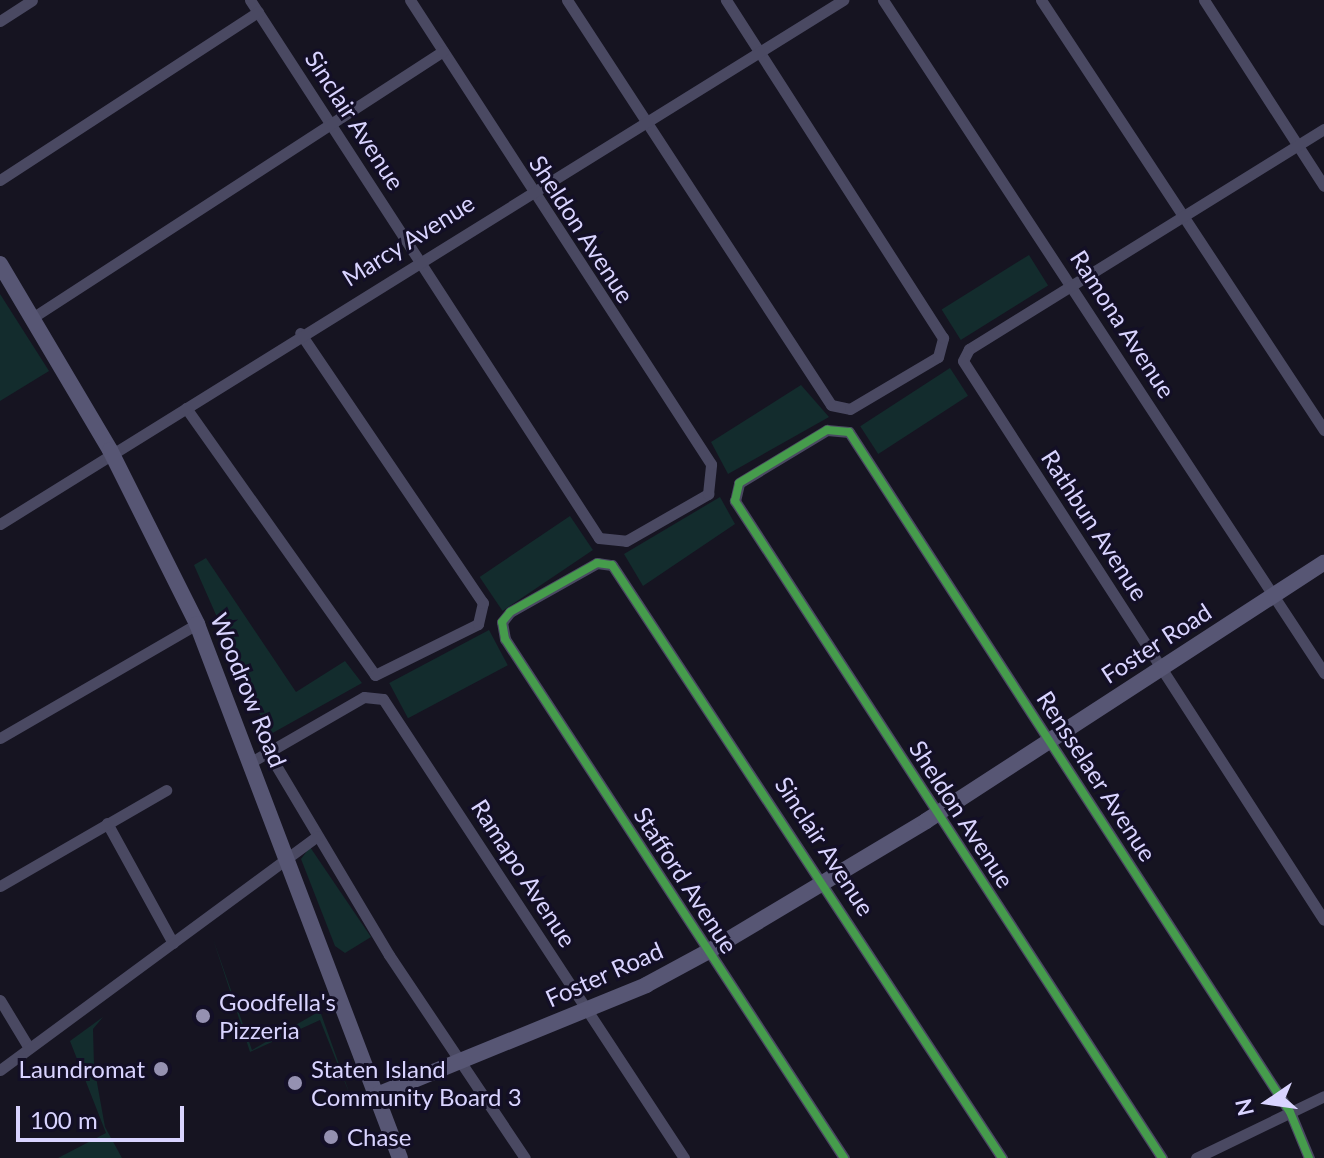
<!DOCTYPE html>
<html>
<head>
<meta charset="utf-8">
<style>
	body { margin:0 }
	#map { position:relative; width:1324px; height:1158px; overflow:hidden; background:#161421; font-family:Lato,sans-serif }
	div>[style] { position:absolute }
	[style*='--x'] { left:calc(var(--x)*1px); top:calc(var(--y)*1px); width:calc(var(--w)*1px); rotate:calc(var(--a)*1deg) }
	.green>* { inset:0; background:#132c2d; transform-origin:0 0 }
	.street>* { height:11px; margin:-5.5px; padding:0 5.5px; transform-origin:5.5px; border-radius:5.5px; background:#4a4962 }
	.secondary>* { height:16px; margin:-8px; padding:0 8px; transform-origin:8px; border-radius:8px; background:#575674 }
	.cycleway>* { height:8px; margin:-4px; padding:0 4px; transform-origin:4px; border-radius:4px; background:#469c4c }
	.dots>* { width:22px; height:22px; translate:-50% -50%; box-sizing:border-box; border:4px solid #130f26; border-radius:50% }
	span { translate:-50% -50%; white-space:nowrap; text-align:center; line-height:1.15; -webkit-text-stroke:6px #130f26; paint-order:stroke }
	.street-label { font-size:24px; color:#d9d4ff }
	.poi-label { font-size:24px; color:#d9d4ff }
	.left { translate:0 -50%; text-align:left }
	.right { translate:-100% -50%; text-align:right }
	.north { position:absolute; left:1228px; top:1062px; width:80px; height:80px; -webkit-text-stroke:6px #130f26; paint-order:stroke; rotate:257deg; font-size:22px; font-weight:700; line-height:32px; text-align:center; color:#d9d4ff }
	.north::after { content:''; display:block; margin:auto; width:28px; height:36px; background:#d9d4ff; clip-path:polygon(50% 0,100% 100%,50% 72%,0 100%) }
	.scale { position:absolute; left:16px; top:1106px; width:168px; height:36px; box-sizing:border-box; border:4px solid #d9d4ff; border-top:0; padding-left:10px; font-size:24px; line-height:28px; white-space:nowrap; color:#d9d4ff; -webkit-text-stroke:6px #130f26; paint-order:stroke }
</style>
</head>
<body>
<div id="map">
	<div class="green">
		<i style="left:1029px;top:255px;width:36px;height:103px;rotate:58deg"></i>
		<i style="clip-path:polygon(0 294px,49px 371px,0 401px)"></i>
		<i style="left:950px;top:368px;width:33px;height:107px;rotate:57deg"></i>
		<i style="clip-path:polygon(801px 385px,829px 417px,728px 474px,711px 442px)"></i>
		<i style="clip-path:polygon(720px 497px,735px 524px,643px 586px,624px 554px)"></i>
		<i style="left:570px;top:516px;width:41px;height:109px;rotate:56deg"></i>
		<i style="clip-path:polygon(206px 558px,296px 692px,345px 661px,362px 683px,269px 735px,194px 565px)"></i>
		<i style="left:489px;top:630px;width:40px;height:113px;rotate:62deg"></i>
		<i style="clip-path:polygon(310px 847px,371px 937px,345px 953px,335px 946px,301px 859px)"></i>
		<i style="clip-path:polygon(213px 939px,252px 1050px,320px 1011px,350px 1095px,320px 1020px,250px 1052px)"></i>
		<i style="clip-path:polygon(103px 1017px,93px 1029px,94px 1066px,105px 1127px,122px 1158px,58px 1158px,106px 1133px,70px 1041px)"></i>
	</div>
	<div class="street">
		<i style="--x:250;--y:0;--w:641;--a:57.03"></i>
		<i style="--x:599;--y:538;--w:27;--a:6"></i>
		<i style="--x:626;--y:541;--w:95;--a:-29.8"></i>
		<i style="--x:708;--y:494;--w:30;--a:-84"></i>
		<i style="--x:711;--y:464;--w:553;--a:-122.97"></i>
		<i style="--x:567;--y:0;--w:483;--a:56.9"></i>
		<i style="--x:831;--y:405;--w:19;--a:12"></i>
		<i style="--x:850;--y:409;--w:102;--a:-30.6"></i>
		<i style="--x:938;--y:357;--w:20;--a:-75"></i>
		<i style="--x:943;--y:338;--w:402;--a:-122.7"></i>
		<i style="--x:883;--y:0;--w:805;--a:56.76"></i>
		<i style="--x:1041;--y:0;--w:515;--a:56.65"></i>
		<i style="--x:1204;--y:0;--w:221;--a:57.2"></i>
		<i style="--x:0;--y:21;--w:38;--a:-33"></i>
		<i style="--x:1324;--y:129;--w:418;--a:148.2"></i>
		<i style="--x:969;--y:349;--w:13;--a:117"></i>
		<i style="--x:963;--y:361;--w:665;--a:57.15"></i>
		<i style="--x:0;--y:180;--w:308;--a:-33.1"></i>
		<i style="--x:32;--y:318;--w:490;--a:-33"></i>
		<i style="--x:186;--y:408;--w:327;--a:54.7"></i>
		<i style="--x:375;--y:675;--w:115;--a:-26.3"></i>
		<i style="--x:478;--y:624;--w:22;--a:-77"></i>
		<i style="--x:483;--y:603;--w:326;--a:-124.1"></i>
		<i style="--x:0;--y:524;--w:993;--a:-31.86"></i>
		<i style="--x:0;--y:738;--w:228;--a:-30.1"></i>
		<i style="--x:268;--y:752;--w:236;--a:59.2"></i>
		<i style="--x:389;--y:955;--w:244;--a:56.2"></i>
		<i style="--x:253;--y:761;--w:128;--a:-30"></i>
		<i style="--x:364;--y:697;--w:19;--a:6"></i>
		<i style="--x:383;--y:699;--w:549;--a:56.74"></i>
		<i style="--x:107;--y:823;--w:137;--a:61.2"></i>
		<i style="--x:0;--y:886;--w:192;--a:-30"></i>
		<i style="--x:0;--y:1000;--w:56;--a:58.9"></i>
		<i style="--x:0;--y:1070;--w:394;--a:-36.4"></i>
		<i style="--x:844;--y:1158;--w:620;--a:-123.15"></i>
		<i style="--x:505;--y:639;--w:17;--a:-100"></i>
		<i style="--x:502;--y:622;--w:13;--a:-51"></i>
		<i style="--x:510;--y:612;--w:100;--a:-29.4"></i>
		<i style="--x:597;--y:563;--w:15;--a:8"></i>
		<i style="--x:612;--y:565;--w:710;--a:56.67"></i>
		<i style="--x:1162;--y:1158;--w:784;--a:-123.02"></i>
		<i style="--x:735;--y:501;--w:18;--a:-77"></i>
		<i style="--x:739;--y:483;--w:103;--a:-31.1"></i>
		<i style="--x:827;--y:430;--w:22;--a:5"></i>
		<i style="--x:849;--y:432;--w:810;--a:57.04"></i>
		<i style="--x:1290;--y:1112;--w:50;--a:67.6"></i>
		<i style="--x:1196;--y:1158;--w:142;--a:-25.8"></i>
	</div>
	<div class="secondary">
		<i style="--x:0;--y:264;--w:216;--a:59.4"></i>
		<i style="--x:110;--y:450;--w:195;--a:63.4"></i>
		<i style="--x:197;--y:624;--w:571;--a:69.19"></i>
		<i style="--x:377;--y:1095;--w:291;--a:-22.2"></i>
		<i style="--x:646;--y:985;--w:72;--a:-28.4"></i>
		<i style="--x:709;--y:951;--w:253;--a:-30.9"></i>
		<i style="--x:926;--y:821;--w:474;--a:-33"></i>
	</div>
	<div class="cycleway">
		<i style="--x:844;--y:1158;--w:620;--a:-123.15"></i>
		<i style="--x:505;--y:639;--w:17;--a:-100"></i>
		<i style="--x:502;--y:622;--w:13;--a:-51"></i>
		<i style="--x:510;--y:612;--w:100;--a:-29.4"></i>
		<i style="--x:597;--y:563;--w:15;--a:8"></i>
		<i style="--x:612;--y:565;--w:710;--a:56.67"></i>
		<i style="--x:1162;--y:1158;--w:784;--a:-123.02"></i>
		<i style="--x:735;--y:501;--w:18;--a:-77"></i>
		<i style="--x:739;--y:483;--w:103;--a:-31.1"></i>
		<i style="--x:827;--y:430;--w:22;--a:5"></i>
		<i style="--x:849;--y:432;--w:810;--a:57.04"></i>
		<i style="--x:1290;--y:1112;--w:50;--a:67.6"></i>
	</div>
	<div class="dots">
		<i style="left:203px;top:1016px;background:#9591b1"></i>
		<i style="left:161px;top:1069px;background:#9591b1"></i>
		<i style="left:295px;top:1083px;background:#9591b1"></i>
		<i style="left:331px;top:1137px;background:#9591b1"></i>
	</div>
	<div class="street-label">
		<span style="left:355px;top:120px;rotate:57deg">Sinclair Avenue</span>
		<span style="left:582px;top:229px;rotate:57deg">Sheldon Avenue</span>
		<span style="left:408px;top:240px;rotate:-32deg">Marcy Avenue</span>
		<span style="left:1123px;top:324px;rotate:57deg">Ramona Avenue</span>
		<span style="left:1095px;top:525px;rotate:57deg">Rathbun Avenue</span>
		<span style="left:1156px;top:643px;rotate:-33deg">Foster Road</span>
		<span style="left:249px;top:690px;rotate:68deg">Woodrow Road</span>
		<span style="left:1097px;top:776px;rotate:57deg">Rensselaer Avenue</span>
		<span style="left:962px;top:814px;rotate:57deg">Sheldon Avenue</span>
		<span style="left:825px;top:846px;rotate:57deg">Sinclair Avenue</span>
		<span style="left:524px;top:873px;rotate:57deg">Ramapo Avenue</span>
		<span style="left:686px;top:880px;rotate:57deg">Stafford Avenue</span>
		<span style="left:604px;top:974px;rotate:-24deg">Foster Road</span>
	</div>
	<div class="poi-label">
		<span class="left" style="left:219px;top:1016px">Goodfella's<br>Pizzeria</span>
		<span class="right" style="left:145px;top:1069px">Laundromat</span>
		<span class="left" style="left:311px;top:1083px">Staten Island<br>Community Board 3</span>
		<span class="left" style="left:347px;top:1137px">Chase</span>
	</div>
	<div class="north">N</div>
	<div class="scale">100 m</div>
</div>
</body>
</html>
